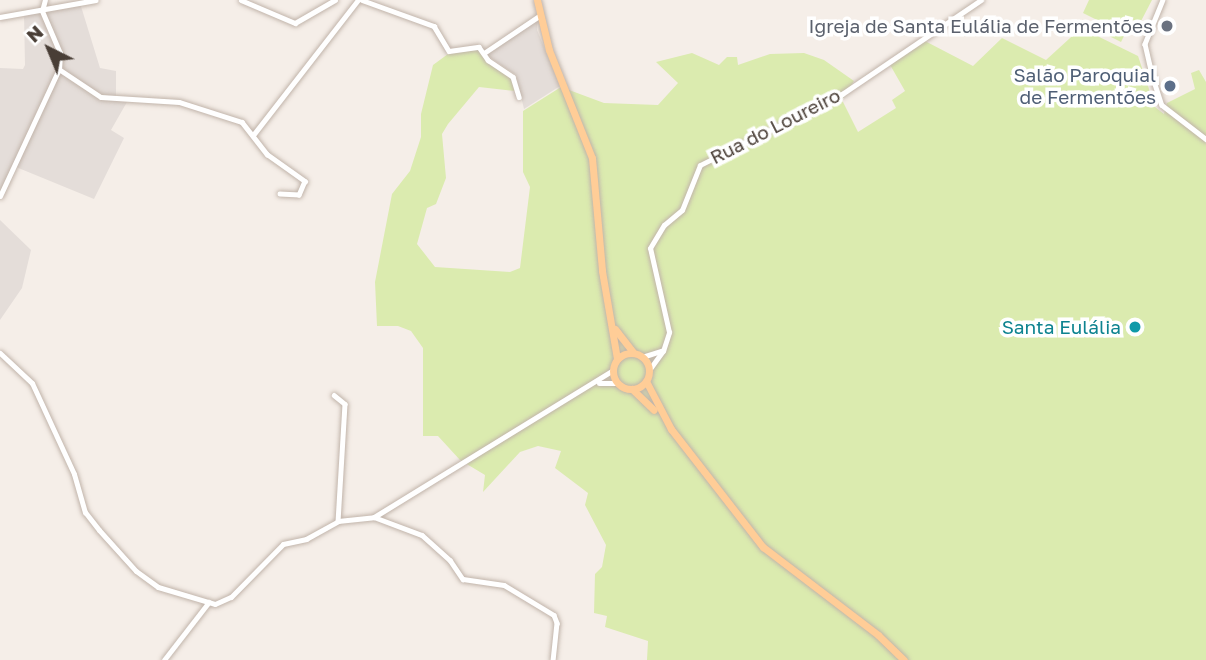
<!DOCTYPE html>
<html>
<head>
<meta charset="utf-8">
<style>
	body { margin:0 }
	#map { position:relative; width:1206px; height:660px; overflow:hidden; background:#f5eee8; font-family:"Golos Text",sans-serif }
	div>[style] { position:absolute }
	[style*='--x'] { left:calc(var(--x)*1px); top:calc(var(--y)*1px); width:calc(var(--w)*1px); rotate:calc(var(--a)*1deg) }
	.industrial>* { inset:0; background:#e4ddd9 }
	.green>* { inset:0; background:#dbebaf }
	.roads { filter:drop-shadow(0 0 2px #c1b4aa) drop-shadow(0 0 2px #c1b4aa) }
	.minor>* { height:4.5px; margin:-2.25px; padding:0 2.25px; transform-origin:2.25px; border-radius:2.25px; background:#fff }
	.tertiary>* { height:5px; margin:-2.5px; padding:0 2.5px; transform-origin:2.5px; border-radius:2.5px; background:#fff }
	.primary>* { height:7px; margin:-3.5px; padding:0 3.5px; transform-origin:3.5px; border-radius:3.5px; background:#ffcd97 }
	.primary>.ring { margin:-3.5px; padding:0; box-sizing:content-box; background:none; border:7px solid #ffcd97; border-radius:50% }
	.dots>* { width:19px; height:19px; translate:-50% -50%; box-sizing:border-box; border:4px solid #fff; border-radius:50% }
	span { translate:-50% -50%; white-space:nowrap; text-align:center; line-height:1.15; -webkit-text-stroke:7px #fff; paint-order:stroke }
	.worship-label { font-size:19px; color:#5b616d }
	.right { translate:-100% -50%; text-align:right }
	.service-label { font-size:19px; color:#4e5e75 }
	.street-label { font-size:19px; color:#493e36 }
	.culture-label { font-size:19px; color:#0d838f }
	.north { position:absolute; left:14px; top:14px; width:70px; height:70px; -webkit-text-stroke:5px #fff; paint-order:stroke; rotate:317deg; font-size:19px; font-weight:700; line-height:28px; text-align:center; color:#493e36 }
	.north::after { content:''; display:block; margin:auto; width:24px; height:32px; background:#493e36; clip-path:polygon(50% 0,100% 100%,50% 72%,0 100%) }
</style>
</head>
<body>
<div id="map">
	<div class="industrial">
		<i style="clip-path:polygon(80px 3px,100px 68px,116px 71px,116px 101px,127px 102px,111px 130px,124px 138px,94px 199px,16px 167px,0 199px,0 68px,23px 69px,25px 65px,24px 13px)"></i>
		<i style="clip-path:polygon(537px 17px,537px 30px,560px 86px,524px 109px,516px 75px,485px 54px)"></i>
		<i style="clip-path:polygon(0 220px,31px 250px,22px 288px,0 320px)"></i>
	</div>
	<div class="green">
		<i style="clip-path:polygon(1089px 0,1152px 0,1140px 23px,1132px 20px,1121px 42px,1103px 33px,1107px 25px,1083px 13px)"></i>
		<i style="clip-path:polygon(1081px 28px,1138px 56px,1155px 107px,1164px 114px,1167px 103px,1195px 89px,1191px 73px,1199px 70px,1206px 82px,1206px 660px,647px 660px,648px 641px,605px 627px,607px 616px,594px 613px,595px 574px,602px 567px,606px 545px,585px 505px,588px 493px,555px 468px,561px 451px,538px 446px,520px 452px,483px 492px,485px 475px,460px 460px,438px 436px,423px 436px,423px 348px,411px 331px,398px 326px,377px 326px,375px 282px,392px 194px,410px 171px,421px 137px,421px 114px,433px 65px,448px 54px,479px 49px,488px 62px,512px 78px,515px 91px,479px 87px,448px 124px,442px 134px,446px 178px,436px 204px,427px 208px,417px 244px,435px 267px,510px 272px,520px 268px,530px 187px,523px 172px,523px 111px,561px 87px,604px 103px,658px 105px,678px 83px,656px 62px,692px 53px,719px 65px,727px 57px,737px 57px,738px 65px,770px 54px,804px 53px,824px 60px,854px 81px,842px 100px,858px 132px,896px 108px,892px 100px,905px 91px,889px 63px,923px 40px,973px 66px,1002px 38px,1046px 60px)"></i>
	</div>
	<div class="roads">
		<div class="minor">
			<i style="--x:241;--y:0;--w:59;--a:23.1"></i>
			<i style="--x:295;--y:23;--w:46;--a:-29.9"></i>
			<i style="--x:362;--y:0;--w:77;--a:19.9"></i>
			<i style="--x:434;--y:26;--w:29;--a:59"></i>
			<i style="--x:449;--y:51;--w:30;--a:-8"></i>
			<i style="--x:479;--y:47;--w:16;--a:55"></i>
			<i style="--x:488;--y:60;--w:30;--a:34"></i>
			<i style="--x:513;--y:77;--w:21;--a:73"></i>
			<i style="--x:1163;--y:0;--w:48;--a:112.2"></i>
			<i style="--x:1145;--y:44;--w:35;--a:77"></i>
			<i style="--x:1153;--y:78;--w:28;--a:72"></i>
			<i style="--x:1162;--y:105;--w:56;--a:37.7"></i>
			<i style="--x:42;--y:11;--w:11;--a:-75"></i>
			<i style="--x:0;--y:17;--w:97;--a:-10"></i>
			<i style="--x:484;--y:53;--w:66;--a:-33.9"></i>
			<i style="--x:59;--y:69;--w:50;--a:33.7"></i>
			<i style="--x:101;--y:97;--w:78;--a:3.7"></i>
			<i style="--x:179;--y:102;--w:66;--a:17.6"></i>
			<i style="--x:242;--y:122;--w:41;--a:52"></i>
			<i style="--x:267;--y:154;--w:47;--a:35.4"></i>
			<i style="--x:305;--y:181;--w:15;--a:113"></i>
			<i style="--x:299;--y:195;--w:19;--a:-177"></i>
			<i style="--x:254;--y:134;--w:170;--a:-52.2"></i>
			<i style="--x:334;--y:395;--w:14;--a:39"></i>
			<i style="--x:345;--y:404;--w:117;--a:93.4"></i>
			<i style="--x:374;--y:517;--w:51;--a:20.6"></i>
			<i style="--x:422;--y:535;--w:38;--a:42"></i>
			<i style="--x:450;--y:560;--w:23;--a:56"></i>
			<i style="--x:463;--y:579;--w:41;--a:8.3"></i>
			<i style="--x:504;--y:585;--w:58;--a:31"></i>
			<i style="--x:554;--y:615;--w:9;--a:69"></i>
			<i style="--x:557;--y:623;--w:37;--a:96"></i>
			<i style="--x:164;--y:660;--w:73;--a:-52.2"></i>
		</div>
		<div class="tertiary">
			<i style="--x:0;--y:196;--w:140;--a:-65.1"></i>
			<i style="--x:59;--y:69;--w:16;--a:-86"></i>
			<i style="--x:60;--y:53;--w:46;--a:-113.2"></i>
			<i style="--x:0;--y:353;--w:44;--a:43.2"></i>
			<i style="--x:32;--y:383;--w:100;--a:65.2"></i>
			<i style="--x:74;--y:474;--w:40;--a:74"></i>
			<i style="--x:85;--y:512;--w:23;--a:52"></i>
			<i style="--x:99;--y:530;--w:55;--a:47.9"></i>
			<i style="--x:136;--y:571;--w:27;--a:36"></i>
			<i style="--x:158;--y:587;--w:59;--a:16.6"></i>
			<i style="--x:215;--y:604;--w:17;--a:-24"></i>
			<i style="--x:231;--y:597;--w:74;--a:-45.5"></i>
			<i style="--x:283;--y:544;--w:24;--a:-12"></i>
			<i style="--x:306;--y:539;--w:37;--a:-29"></i>
			<i style="--x:338;--y:521;--w:36;--a:-6"></i>
			<i style="--x:374;--y:517;--w:281;--a:-31.6"></i>
			<i style="--x:642;--y:357;--w:20;--a:-18"></i>
			<i style="--x:649;--y:370;--w:24;--a:-54"></i>
			<i style="--x:663;--y:351;--w:20;--a:-72"></i>
			<i style="--x:669;--y:332;--w:86;--a:-102.7"></i>
			<i style="--x:650;--y:248;--w:27;--a:-59"></i>
			<i style="--x:664;--y:225;--w:23;--a:-40"></i>
			<i style="--x:682;--y:210;--w:48;--a:-68.2"></i>
			<i style="--x:700;--y:165;--w:159;--a:-26.6"></i>
			<i style="--x:842;--y:94;--w:168;--a:-34.1"></i>
			<i style="--x:599;--y:383;--w:19;--a:0"></i>
		</div>
		<div class="primary">
			<i style="--x:537;--y:0;--w:51;--a:76.5"></i>
			<i style="--x:549;--y:50;--w:116;--a:68.3"></i>
			<i style="--x:592;--y:158;--w:113;--a:84.9"></i>
			<i style="--x:602;--y:271;--w:89;--a:80.3"></i>
			<i style="--x:615;--y:329;--w:29;--a:52"></i>
			<i class="ring" style="left:613px;top:353px;width:29px;height:29px"></i>
			<i style="--x:646;--y:381;--w:54;--a:62.5"></i>
			<i style="--x:671;--y:429;--w:150;--a:52.1"></i>
			<i style="--x:763;--y:547;--w:145;--a:37.4"></i>
			<i style="--x:878;--y:635;--w:36;--a:44"></i>
			<i style="--x:632;--y:389;--w:30;--a:44"></i>
		</div>
	</div>
	<div class="dots">
		<i style="left:1167px;top:26px;background:#6b7280"></i>
		<i style="left:1170px;top:86px;background:#5c6f8a"></i>
		<i style="left:1135px;top:327px;background:#0f9aa8"></i>
	</div>
	<div class="worship-label">
		<span class="right" style="left:1153px;top:26px">Igreja de Santa Eulália de Fermentões</span>
	</div>
	<div class="service-label">
		<span class="right" style="left:1156px;top:86px">Salão Paroquial<br>de Fermentões</span>
	</div>
	<div class="street-label">
		<span style="left:775px;top:126px;rotate:-27deg">Rua do Loureiro</span>
	</div>
	<div class="culture-label">
		<span class="right" style="left:1121px;top:327px">Santa Eulália</span>
	</div>
	<div class="north">N</div>
</div>
</body>
</html>
